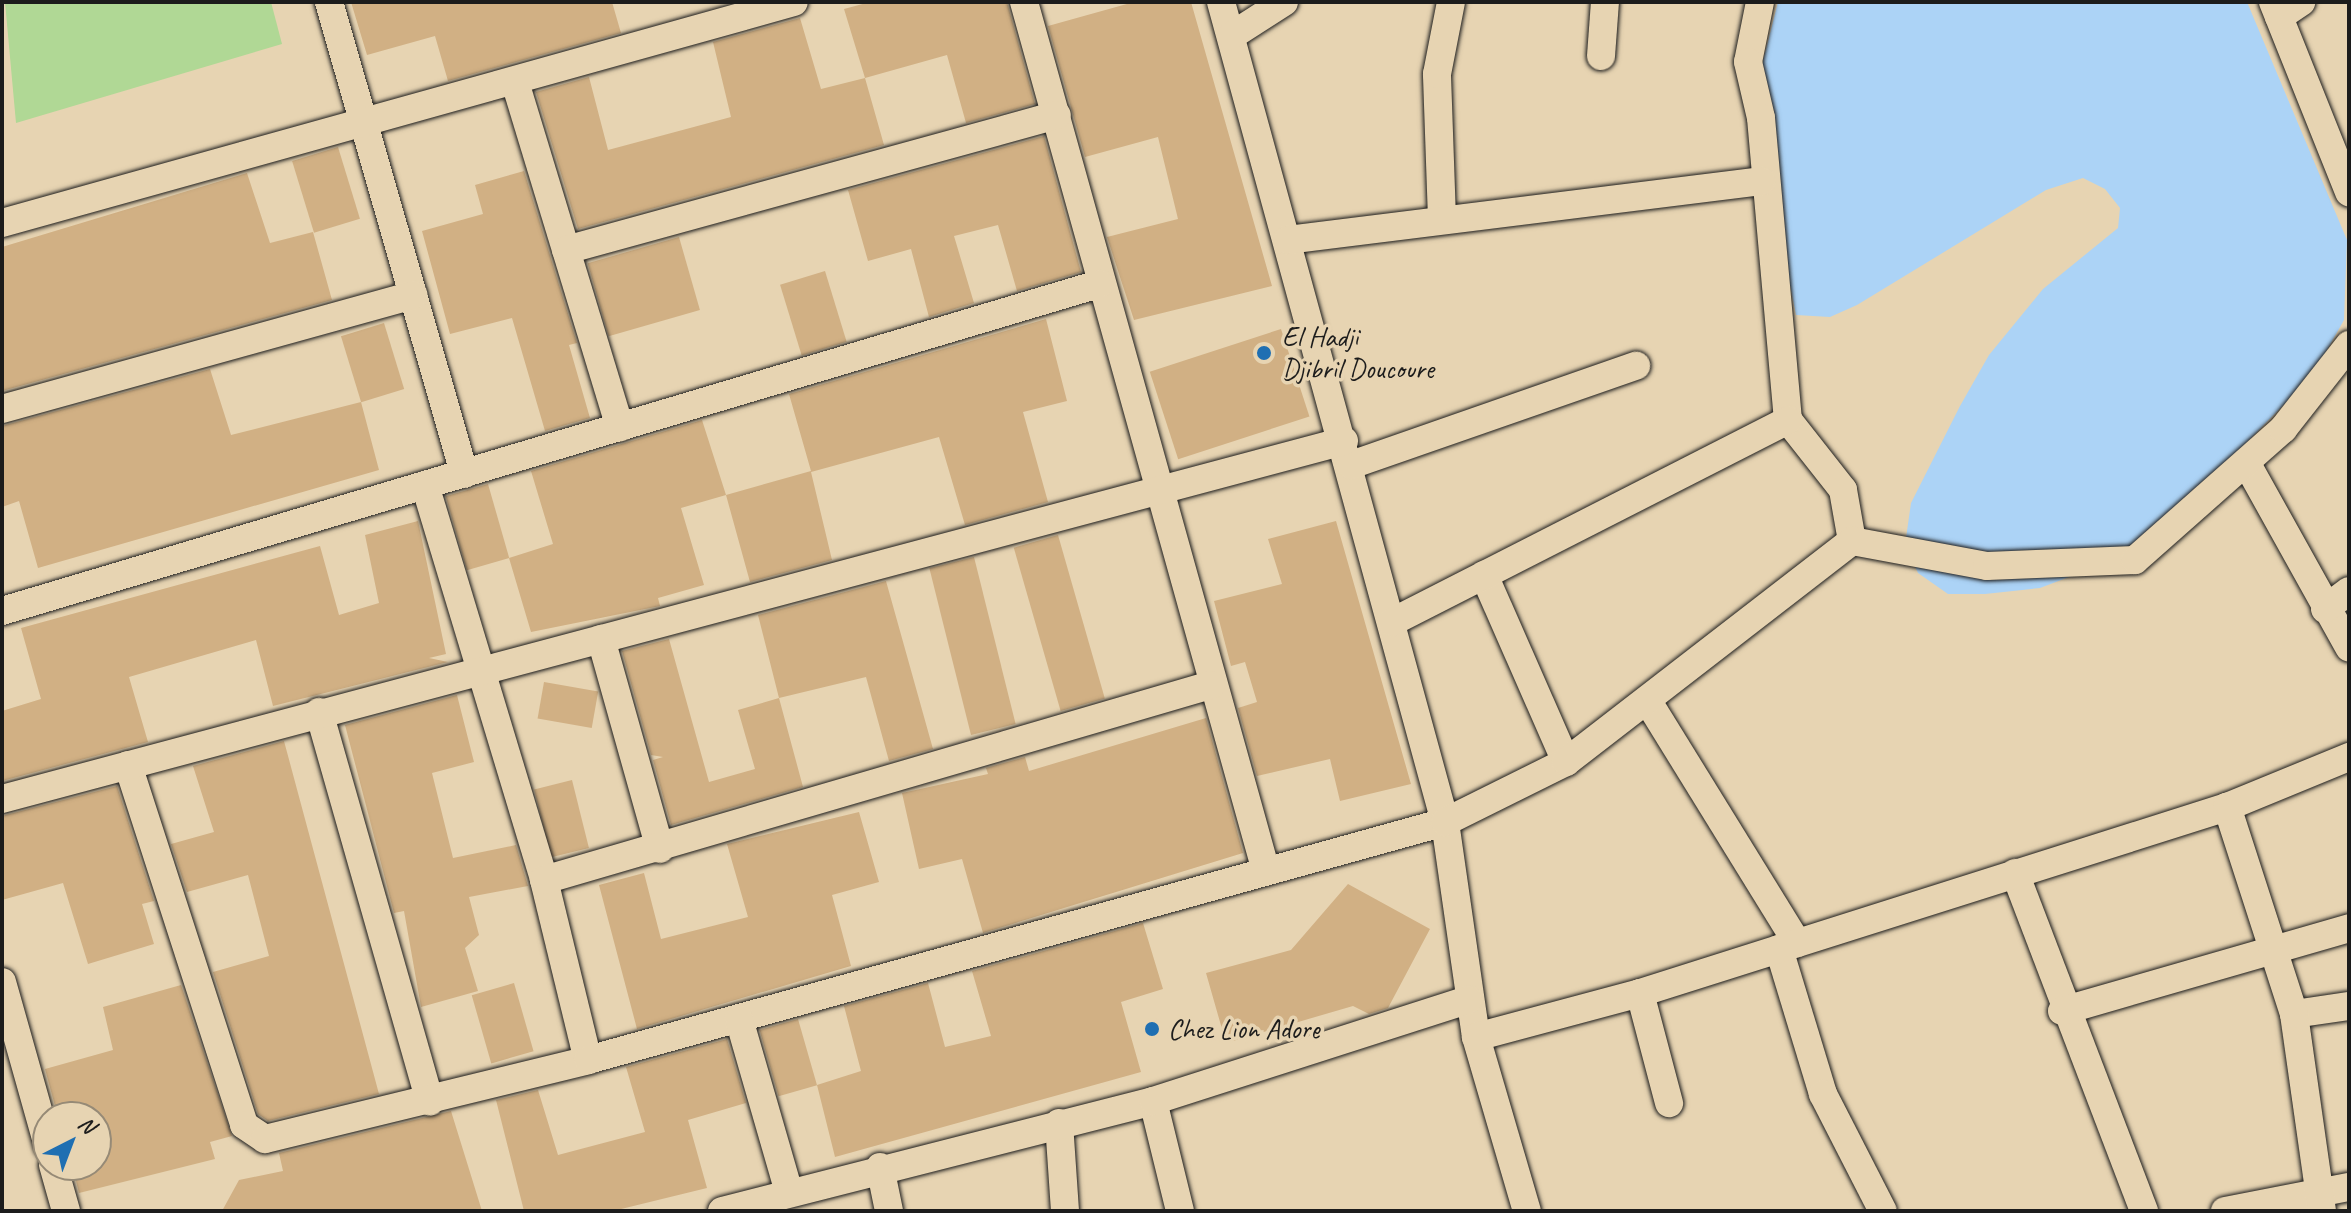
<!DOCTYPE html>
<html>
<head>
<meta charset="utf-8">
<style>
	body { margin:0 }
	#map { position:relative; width:2351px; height:1213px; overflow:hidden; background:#e7d4b2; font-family:Caveat,sans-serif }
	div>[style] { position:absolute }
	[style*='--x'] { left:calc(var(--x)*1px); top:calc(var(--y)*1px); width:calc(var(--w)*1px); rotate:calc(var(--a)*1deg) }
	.green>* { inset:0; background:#b0d895 }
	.water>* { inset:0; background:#acd3f6 }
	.building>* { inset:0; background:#d1b084; transform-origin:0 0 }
	.roads { filter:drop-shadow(0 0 2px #1c1c1c) drop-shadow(0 0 2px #1c1c1c) }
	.minor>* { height:28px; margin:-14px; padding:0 14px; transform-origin:14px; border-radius:14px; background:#e7d4b2 }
	.dots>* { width:22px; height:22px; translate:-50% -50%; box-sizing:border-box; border:4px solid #e7d4b2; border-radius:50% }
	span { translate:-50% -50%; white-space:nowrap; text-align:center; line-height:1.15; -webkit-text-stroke:7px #e7d4b2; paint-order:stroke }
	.poi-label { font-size:28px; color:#1c1c1c }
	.left { translate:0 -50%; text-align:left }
	.frame { position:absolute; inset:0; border:4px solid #1c1c1c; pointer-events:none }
	.north { position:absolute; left:32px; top:1101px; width:80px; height:80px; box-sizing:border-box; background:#e7d4b2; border:2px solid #968a76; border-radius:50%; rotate:42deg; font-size:22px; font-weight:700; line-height:32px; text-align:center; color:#1c1c1c }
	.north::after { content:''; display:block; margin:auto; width:28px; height:36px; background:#1f6fb2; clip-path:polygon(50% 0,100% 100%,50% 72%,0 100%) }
</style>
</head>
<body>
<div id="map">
	<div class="green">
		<i style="clip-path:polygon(5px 2px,271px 2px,282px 44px,16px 123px)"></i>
	</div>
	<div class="water">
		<i style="clip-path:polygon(1778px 2px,2247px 2px,2347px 240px,2344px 320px,2313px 375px,2196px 494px,2114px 560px,2040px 588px,1985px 594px,1948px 594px,1918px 573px,1905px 545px,1911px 503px,1960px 406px,1989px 355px,2043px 289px,2118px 228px,2120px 208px,2105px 189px,2083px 178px,2046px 190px,1857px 305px,1830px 317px,1796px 315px,1753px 100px)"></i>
	</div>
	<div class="building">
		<i style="clip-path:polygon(351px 2px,612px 2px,621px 33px,448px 81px,435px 36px,367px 55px)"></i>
		<i style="clip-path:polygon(870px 2px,1007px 2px,1035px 104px,966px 123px,947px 55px,865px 78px,844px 9px)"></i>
		<i style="clip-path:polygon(1134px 2px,1191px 2px,1272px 286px,1134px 320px,1107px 237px,1178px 219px,1158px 137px,1085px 157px,1048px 26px)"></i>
		<i style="clip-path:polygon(800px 18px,821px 89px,865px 78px,884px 145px,578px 229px,536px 92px,589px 77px,608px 150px,731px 117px,713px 42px)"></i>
		<i style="clip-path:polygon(1044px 136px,1081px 272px,1017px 291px,998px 225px,954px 236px,974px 303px,929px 317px,911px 249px,868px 261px,848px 190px)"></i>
		<i style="left:338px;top:147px;width:75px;height:48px;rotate:73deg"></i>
		<i style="clip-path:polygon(524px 171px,577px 343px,569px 345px,590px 418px,545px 431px,512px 318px,450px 334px,422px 231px,483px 214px,475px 185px)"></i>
		<i style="clip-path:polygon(247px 173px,270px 243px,313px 232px,332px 300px,2px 391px,2px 247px)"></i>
		<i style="left:679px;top:237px;width:76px;height:95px;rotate:74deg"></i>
		<i style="left:825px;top:271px;width:74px;height:47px;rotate:73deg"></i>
		<i style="clip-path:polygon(1046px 319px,1067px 401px,1023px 412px,1048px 502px,965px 525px,939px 437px,811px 472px,832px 560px,750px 582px,726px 495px,811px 471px,789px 394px)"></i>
		<i style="left:384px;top:323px;width:69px;height:45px;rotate:73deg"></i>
		<i style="left:1281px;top:329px;width:92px;height:138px;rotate:72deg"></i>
		<i style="clip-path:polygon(210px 369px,231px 435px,361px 402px,379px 470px,38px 568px,19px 501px,2px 507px,2px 426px)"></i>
		<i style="clip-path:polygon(702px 420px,726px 495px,681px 508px,704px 585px,658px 598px,660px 606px,531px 632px,509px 558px,553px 544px,531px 471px)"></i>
		<i style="left:488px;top:484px;width:77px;height:44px;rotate:74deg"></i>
		<i style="clip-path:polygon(418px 521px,446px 654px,429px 658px,448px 662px,273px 706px,256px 640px,129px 677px,148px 742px,2px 781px,2px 711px,41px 699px,21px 628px,320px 546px,339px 615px,379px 603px,365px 535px)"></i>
		<i style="clip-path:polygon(1336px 521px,1411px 784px,1340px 801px,1330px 759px,1257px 776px,1238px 708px,1257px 702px,1245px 662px,1231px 666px,1214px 601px,1282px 584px,1268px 539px)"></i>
		<i style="left:1058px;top:535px;width:170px;height:46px;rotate:74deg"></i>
		<i style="left:974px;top:557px;width:172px;height:46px;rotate:76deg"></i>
		<i style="clip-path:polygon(886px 581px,933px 749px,889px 761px,866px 677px,779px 698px,758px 615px)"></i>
		<i style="clip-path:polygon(669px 639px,709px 782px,755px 769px,738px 710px,779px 698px,803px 787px,671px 825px,653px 760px,663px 757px,651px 755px,622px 651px)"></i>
		<i style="left:544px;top:682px;width:55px;height:37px;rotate:10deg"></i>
		<i style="clip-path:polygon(457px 695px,474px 762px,432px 773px,453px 858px,516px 845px,528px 886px,469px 897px,479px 935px,465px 948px,478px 991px,421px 1007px,404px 911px,394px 913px,345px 725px)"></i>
		<i style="clip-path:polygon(1206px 718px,1243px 853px,983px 933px,962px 859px,919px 869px,902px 793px,988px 774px,986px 768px,1025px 757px,1029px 771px)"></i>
		<i style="clip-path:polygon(284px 741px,379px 1094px,268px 1121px,258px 1114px,213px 972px,269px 956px,248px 875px,187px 892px,171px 844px,214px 832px,193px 766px)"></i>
		<i style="left:572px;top:780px;width:70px;height:39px;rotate:76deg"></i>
		<i style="clip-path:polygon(117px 786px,154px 901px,142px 904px,154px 944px,88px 964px,63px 883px,2px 900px,2px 816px)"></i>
		<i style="clip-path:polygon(859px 812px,879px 882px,832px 895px,851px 966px,637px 1029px,599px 885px,644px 873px,661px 939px,748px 917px,727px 844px)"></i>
		<i style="clip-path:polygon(1348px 884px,1430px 929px,1388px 1008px,1369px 1014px,1353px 1006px,1226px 1043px,1206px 973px,1291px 950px)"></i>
		<i style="clip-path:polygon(1143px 923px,1163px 989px,1121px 1002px,1141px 1072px,835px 1157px,817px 1085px,861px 1071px,844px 1006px,928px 983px,945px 1047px,991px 1036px,972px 971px)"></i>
		<i style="left:514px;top:983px;width:71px;height:44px;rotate:74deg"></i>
		<i style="clip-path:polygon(181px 985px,232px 1136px,210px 1142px,215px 1159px,79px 1193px,72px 1165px,96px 1165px,96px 1117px,58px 1117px,45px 1069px,113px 1050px,103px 1007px)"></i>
		<i style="left:798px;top:1019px;width:69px;height:40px;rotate:74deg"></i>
		<i style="clip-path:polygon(727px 1039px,746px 1103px,688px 1120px,707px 1188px,613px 1211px,524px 1211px,496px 1100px,538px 1090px,558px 1155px,645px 1132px,626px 1067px)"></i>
		<i style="clip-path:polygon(451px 1111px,482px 1211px,222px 1211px,239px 1180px,283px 1171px,279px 1153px)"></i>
	</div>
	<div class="roads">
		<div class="minor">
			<i style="--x:329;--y:2;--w:491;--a:74"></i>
			<i style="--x:1024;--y:2;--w:902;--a:74.44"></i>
			<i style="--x:1221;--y:2;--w:850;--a:74.72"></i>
			<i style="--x:1445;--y:822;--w:217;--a:81.8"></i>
			<i style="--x:1476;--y:1037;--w:181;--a:73.7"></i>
			<i style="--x:1760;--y:2;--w:61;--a:101.3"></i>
			<i style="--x:1748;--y:62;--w:57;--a:76.9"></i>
			<i style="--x:1761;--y:118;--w:303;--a:84.9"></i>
			<i style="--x:1788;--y:420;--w:89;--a:51.8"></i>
			<i style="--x:1843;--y:490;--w:52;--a:80"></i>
			<i style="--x:2273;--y:2;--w:205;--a:68.2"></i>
			<i style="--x:2279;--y:17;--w:27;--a:-34"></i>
			<i style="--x:1231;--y:36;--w:63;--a:-32.7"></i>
			<i style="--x:1601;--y:56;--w:54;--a:-85.8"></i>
			<i style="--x:515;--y:82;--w:361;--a:73.1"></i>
			<i style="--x:1442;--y:219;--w:145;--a:-92"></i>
			<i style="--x:1437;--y:74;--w:73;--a:-79"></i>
			<i style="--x:2;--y:223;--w:822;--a:-15.59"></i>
			<i style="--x:1288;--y:240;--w:477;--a:-7.1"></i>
			<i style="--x:566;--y:250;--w:509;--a:-15.37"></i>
			<i style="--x:2;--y:409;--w:427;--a:-15.5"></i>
			<i style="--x:2247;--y:464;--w:210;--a:60.9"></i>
			<i style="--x:1351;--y:465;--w:302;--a:-19.2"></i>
			<i style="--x:425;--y:485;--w:413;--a:73.2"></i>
			<i style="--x:544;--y:880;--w:185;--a:76.3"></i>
			<i style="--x:1484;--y:575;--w:204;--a:66.3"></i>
			<i style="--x:2325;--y:609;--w:30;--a:-37"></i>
			<i style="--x:2;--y:611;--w:1145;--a:-16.6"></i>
			<i style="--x:1392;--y:622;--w:445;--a:-27"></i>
			<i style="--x:601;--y:639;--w:218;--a:74.3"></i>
			<i style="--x:1649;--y:703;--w:282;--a:58.3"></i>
			<i style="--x:319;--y:712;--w:405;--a:74.1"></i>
			<i style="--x:128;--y:765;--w:378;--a:72.1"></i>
			<i style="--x:244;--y:1125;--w:25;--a:34"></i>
			<i style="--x:265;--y:1139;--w:333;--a:-13.7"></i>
			<i style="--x:588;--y:1060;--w:889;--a:-15.52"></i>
			<i style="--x:1445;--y:822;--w:135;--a:-26.4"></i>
			<i style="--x:1566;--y:762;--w:361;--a:-37.7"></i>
			<i style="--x:1852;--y:541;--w:137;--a:10.5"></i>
			<i style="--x:1987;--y:566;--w:148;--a:-2.3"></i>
			<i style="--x:2135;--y:560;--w:198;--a:-41.5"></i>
			<i style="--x:2283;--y:429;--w:107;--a:-51.8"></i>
			<i style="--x:2;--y:799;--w:1389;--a:-14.94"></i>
			<i style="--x:2015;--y:873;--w:362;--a:69.1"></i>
			<i style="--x:544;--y:880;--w:695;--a:-16.3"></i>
			<i style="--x:1779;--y:949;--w:152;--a:73.1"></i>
			<i style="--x:1823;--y:1094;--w:131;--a:62.9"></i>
			<i style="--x:2;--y:982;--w:170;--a:74.3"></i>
			<i style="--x:1640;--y:993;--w:114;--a:75.2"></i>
			<i style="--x:2062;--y:1011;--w:299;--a:-16.1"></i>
			<i style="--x:2294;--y:1014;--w:56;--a:-8.3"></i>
			<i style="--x:739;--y:1019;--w:180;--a:73.9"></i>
			<i style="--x:1476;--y:1037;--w:170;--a:-15"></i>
			<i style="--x:1640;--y:993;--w:616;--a:-17.58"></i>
			<i style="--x:1153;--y:1101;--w:113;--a:76.2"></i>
			<i style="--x:1059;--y:1123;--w:88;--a:86.1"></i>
			<i style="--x:53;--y:1165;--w:48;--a:74.2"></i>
			<i style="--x:880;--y:1167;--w:45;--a:78.4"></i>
			<i style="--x:722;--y:1211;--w:445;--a:-14.3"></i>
			<i style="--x:1153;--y:1101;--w:331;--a:-17.8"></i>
			<i style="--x:2225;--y:1211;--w:126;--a:-11"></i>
			<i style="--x:2322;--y:1211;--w:199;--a:-98.1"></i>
			<i style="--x:2294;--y:1014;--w:218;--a:-107.9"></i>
			<i style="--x:2227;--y:807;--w:132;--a:-22.3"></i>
		</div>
	</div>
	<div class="dots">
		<i style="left:1264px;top:353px;background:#1f6fb2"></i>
		<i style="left:1152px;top:1029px;background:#1f6fb2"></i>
	</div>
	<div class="poi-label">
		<span class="left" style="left:1282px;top:353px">El Hadji<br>Djibril Doucoure</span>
		<span class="left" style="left:1168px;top:1029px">Chez Lion Adore</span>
	</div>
	<div class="frame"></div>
	<div class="north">N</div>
</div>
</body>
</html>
